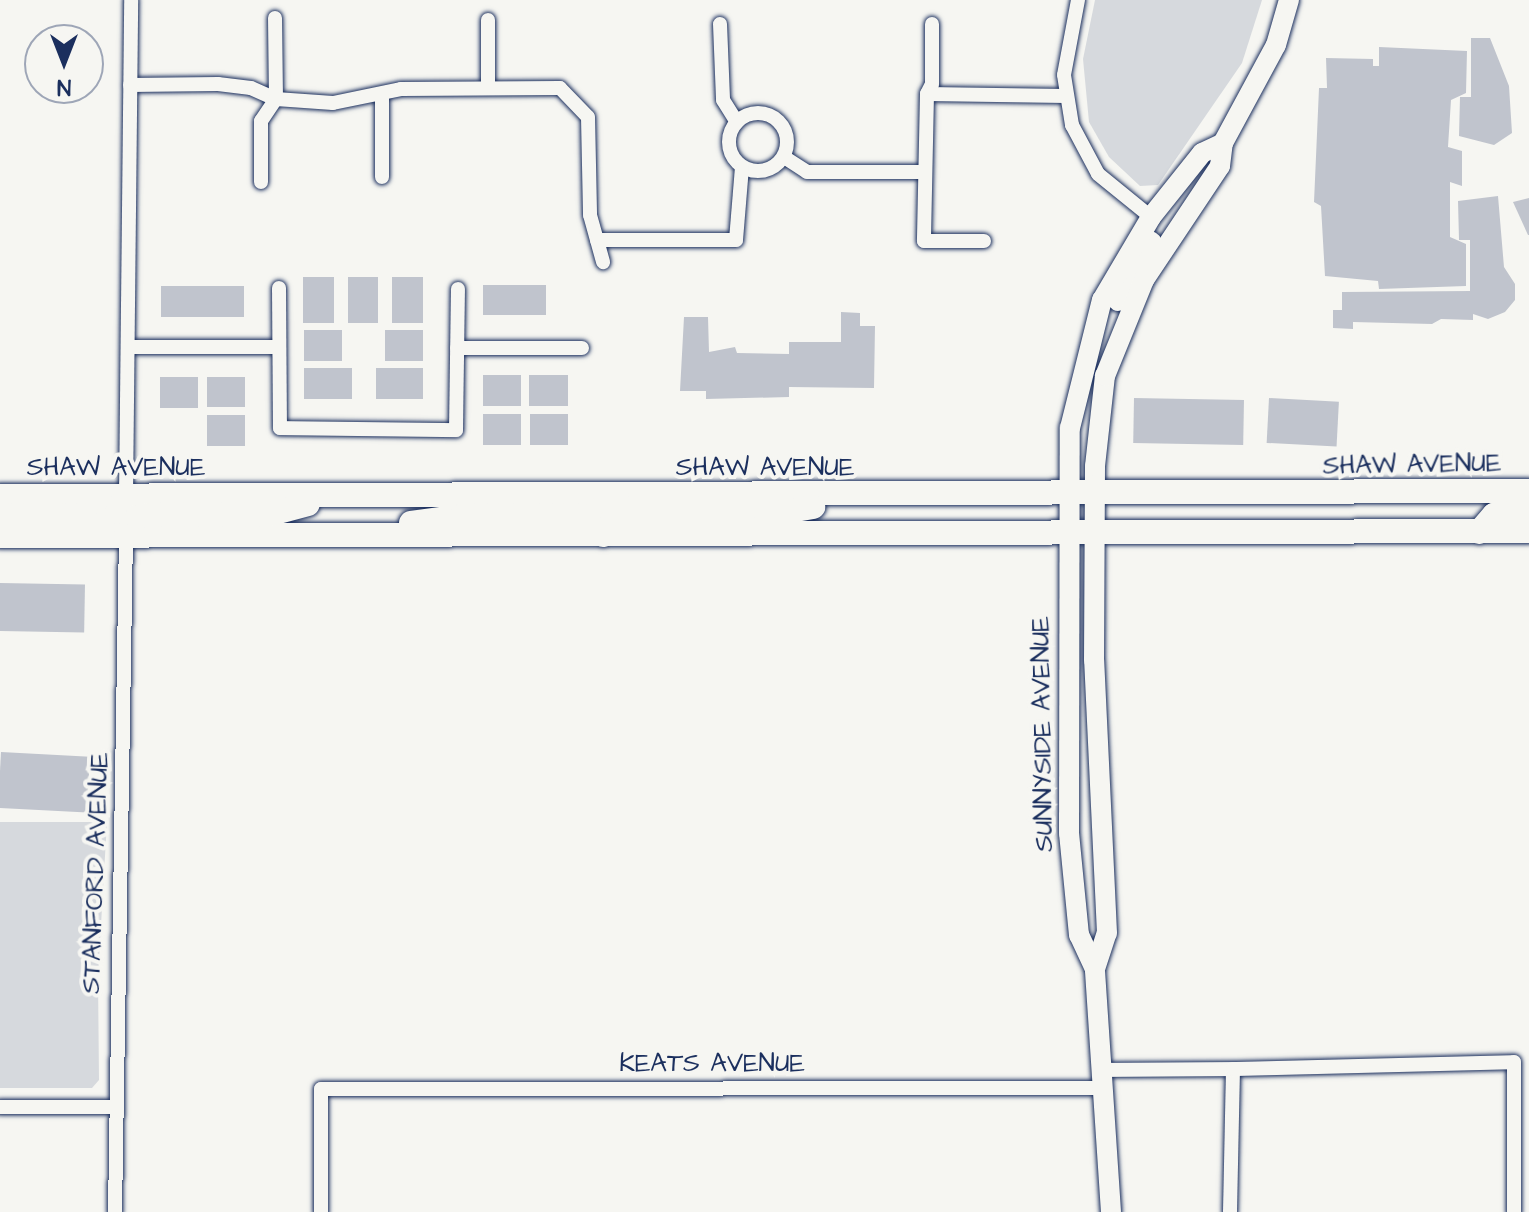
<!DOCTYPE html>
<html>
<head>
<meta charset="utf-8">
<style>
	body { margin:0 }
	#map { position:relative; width:1529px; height:1212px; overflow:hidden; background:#f6f6f2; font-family:"Architects Daughter",sans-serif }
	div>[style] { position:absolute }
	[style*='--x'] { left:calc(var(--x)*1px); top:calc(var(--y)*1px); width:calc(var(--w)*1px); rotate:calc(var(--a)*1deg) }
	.green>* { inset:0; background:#d6d9dd }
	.building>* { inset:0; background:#c0c4cd; transform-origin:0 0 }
	.roads { filter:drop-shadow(0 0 2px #1b2f5e) drop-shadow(0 0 2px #1b2f5e) }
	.minor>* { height:14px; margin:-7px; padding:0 7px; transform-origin:7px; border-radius:7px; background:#f6f6f2 }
	.minor>.ring { margin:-7px; padding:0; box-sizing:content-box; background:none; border:14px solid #f6f6f2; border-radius:50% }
	.secondary>* { height:20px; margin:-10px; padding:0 10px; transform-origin:10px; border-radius:10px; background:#f6f6f2 }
	.primary>* { height:24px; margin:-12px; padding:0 12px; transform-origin:12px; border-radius:12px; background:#f6f6f2 }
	span { translate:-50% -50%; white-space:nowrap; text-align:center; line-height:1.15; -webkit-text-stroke:8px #f6f6f2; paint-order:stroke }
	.street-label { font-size:26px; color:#1b2f5e }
	.north { position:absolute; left:24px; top:24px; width:80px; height:80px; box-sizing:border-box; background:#f6f6f2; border:2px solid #9ea6b7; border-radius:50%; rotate:180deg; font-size:22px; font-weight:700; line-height:32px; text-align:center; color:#1b2f5e }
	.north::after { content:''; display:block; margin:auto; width:28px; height:36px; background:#1b2f5e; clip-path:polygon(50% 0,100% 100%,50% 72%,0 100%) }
</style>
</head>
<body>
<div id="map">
	<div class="green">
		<i style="clip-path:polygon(1095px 0,1262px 0,1242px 63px,1158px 185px,1140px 186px,1109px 157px,1089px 122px,1083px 59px)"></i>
		<i style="clip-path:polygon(0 822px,107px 822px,98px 976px,99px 1080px,92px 1088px,0 1088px)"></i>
	</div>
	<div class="building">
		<i style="clip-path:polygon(1471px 38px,1490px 38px,1509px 86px,1512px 133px,1494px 145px,1459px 136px,1460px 97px,1471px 97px)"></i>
		<i style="clip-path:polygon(1379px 47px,1467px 51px,1466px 93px,1451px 100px,1448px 147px,1462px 151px,1462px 186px,1450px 182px,1450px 237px,1466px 244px,1466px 286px,1379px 289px,1378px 281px,1325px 276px,1321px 206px,1314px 202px,1319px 88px,1327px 88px,1326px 58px,1373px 59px,1373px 66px,1379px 66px)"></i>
		<i style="clip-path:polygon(1498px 196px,1504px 267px,1515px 284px,1515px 300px,1505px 312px,1488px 319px,1473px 314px,1473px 320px,1441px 319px,1432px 324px,1353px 322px,1353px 329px,1333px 328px,1333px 310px,1342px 310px,1342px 292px,1470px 291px,1470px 240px,1459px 240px,1458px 201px)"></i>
		<i style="clip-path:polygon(1529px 198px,1529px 235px,1528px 235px,1513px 202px)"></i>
		<i style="left:334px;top:277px;width:46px;height:31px;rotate:90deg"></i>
		<i style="left:348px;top:277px;width:30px;height:46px"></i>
		<i style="left:392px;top:277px;width:31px;height:46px"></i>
		<i style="left:483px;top:285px;width:63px;height:30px"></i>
		<i style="left:161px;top:286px;width:83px;height:31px"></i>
		<i style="clip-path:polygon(841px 312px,860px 313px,860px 326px,875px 326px,874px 388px,789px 387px,789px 397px,706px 399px,706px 391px,680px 391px,684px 317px,708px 317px,709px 352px,735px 347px,737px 353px,789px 354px,789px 342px,841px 342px)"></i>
		<i style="left:304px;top:330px;width:38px;height:31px"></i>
		<i style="left:385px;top:330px;width:38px;height:31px"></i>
		<i style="left:352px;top:368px;width:31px;height:48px;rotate:90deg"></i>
		<i style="left:376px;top:368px;width:47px;height:31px"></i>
		<i style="left:521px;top:375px;width:31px;height:38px;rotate:90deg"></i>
		<i style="left:529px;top:375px;width:39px;height:31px"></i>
		<i style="left:160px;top:377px;width:38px;height:31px"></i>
		<i style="left:207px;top:377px;width:38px;height:30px"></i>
		<i style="left:1134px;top:398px;width:110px;height:45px;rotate:1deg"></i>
		<i style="left:1269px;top:398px;width:70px;height:45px;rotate:3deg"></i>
		<i style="left:483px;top:414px;width:38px;height:31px"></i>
		<i style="left:530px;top:414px;width:38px;height:31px"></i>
		<i style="left:207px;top:415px;width:38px;height:31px"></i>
		<i style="left:0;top:583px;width:85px;height:48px;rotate:1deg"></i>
		<i style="left:1px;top:752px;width:89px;height:56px;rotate:3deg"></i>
	</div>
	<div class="roads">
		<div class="minor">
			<i style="--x:1078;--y:0;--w:76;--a:100.6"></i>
			<i style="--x:1064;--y:75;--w:51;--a:80.9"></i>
			<i style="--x:1072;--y:125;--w:55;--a:62"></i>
			<i style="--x:1098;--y:174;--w:68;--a:39.1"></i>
			<i style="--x:720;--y:24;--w:76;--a:87.7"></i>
			<i style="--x:723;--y:100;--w:26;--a:58"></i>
			<i style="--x:932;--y:24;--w:60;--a:90"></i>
			<i style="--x:932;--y:84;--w:11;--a:117"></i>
			<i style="--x:927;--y:94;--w:139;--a:0.8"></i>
			<i style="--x:130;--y:85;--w:88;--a:-0.7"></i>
			<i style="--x:218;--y:84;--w:33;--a:7"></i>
			<i style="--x:251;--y:88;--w:27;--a:24"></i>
			<i style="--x:276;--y:99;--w:81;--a:-90.7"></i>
			<i style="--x:488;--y:88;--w:68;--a:-90"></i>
			<i style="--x:382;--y:94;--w:83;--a:90"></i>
			<i style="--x:927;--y:94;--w:147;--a:91.2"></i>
			<i style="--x:924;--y:241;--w:60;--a:0"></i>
			<i class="ring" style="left:729px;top:113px;width:44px;height:44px"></i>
			<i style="--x:784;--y:157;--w:27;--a:33"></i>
			<i style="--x:807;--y:172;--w:118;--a:0"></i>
			<i style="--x:261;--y:182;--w:61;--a:-90"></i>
			<i style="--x:261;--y:121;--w:27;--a:-56"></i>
			<i style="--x:276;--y:99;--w:57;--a:4"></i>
			<i style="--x:333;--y:103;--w:69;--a:-11.6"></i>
			<i style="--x:401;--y:89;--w:159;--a:-0.4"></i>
			<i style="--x:560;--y:88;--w:40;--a:46"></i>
			<i style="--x:588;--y:117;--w:98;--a:88.8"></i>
			<i style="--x:590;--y:215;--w:49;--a:74.5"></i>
			<i style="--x:597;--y:240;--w:139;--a:0"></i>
			<i style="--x:736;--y:240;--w:73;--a:-85.3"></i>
			<i style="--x:279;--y:288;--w:140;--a:89.6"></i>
			<i style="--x:280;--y:428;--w:176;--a:0.7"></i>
			<i style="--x:456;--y:430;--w:141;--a:-89.2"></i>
			<i style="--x:128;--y:347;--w:151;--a:0"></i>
			<i style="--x:457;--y:348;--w:125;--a:0"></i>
			<i style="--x:126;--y:496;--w:496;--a:-89.4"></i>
			<i style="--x:1102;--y:1070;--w:131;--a:-0.4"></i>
			<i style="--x:0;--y:1107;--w:115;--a:0"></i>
			<i style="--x:115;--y:1212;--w:676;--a:-89.07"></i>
			<i style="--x:321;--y:1212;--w:123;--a:-90"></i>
			<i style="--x:321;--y:1089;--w:783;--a:-0.07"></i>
			<i style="--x:1230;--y:1212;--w:143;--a:-88.8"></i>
			<i style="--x:1233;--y:1069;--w:281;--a:-1.4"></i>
			<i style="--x:1514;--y:1062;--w:150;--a:90"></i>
		</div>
		<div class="secondary">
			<i style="--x:1118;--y:301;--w:68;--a:-60.8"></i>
			<i style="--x:1095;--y:969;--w:38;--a:-72"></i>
			<i style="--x:1107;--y:933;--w:273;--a:-92.7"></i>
			<i style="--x:1094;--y:660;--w:194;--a:-89.7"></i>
			<i style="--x:1095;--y:466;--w:91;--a:-83.7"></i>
			<i style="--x:1105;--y:376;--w:104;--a:-67.9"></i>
			<i style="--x:1144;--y:280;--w:137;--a:-56.3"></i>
			<i style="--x:1220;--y:166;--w:23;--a:-83"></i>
			<i style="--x:1223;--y:143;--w:111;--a:-61.6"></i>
			<i style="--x:1276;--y:45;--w:47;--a:-73.9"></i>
			<i style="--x:1111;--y:1212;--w:244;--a:-93.8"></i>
			<i style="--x:1095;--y:969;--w:38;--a:-115"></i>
			<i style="--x:1079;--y:935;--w:102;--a:-95.6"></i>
			<i style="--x:1069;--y:833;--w:405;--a:-89.9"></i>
			<i style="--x:1070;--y:428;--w:132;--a:-76"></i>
			<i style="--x:1102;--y:300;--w:96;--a:-59.4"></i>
			<i style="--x:1151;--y:217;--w:82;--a:-51.4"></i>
			<i style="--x:1202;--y:153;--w:23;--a:-25"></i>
		</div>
		<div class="primary">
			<i style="--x:0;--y:496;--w:1529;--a:-0.19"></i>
			<i style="--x:0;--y:515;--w:108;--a:0.5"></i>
			<i style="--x:108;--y:516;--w:10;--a:-24"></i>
			<i style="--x:117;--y:512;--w:18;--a:-61"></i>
			<i style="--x:411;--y:523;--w:51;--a:-7.8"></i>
			<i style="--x:462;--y:516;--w:130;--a:-0.4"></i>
			<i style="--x:592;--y:515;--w:32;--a:-39"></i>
			<i style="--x:1479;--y:532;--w:23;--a:-49"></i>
			<i style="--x:1494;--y:515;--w:35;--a:-7"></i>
			<i style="--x:603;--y:535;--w:17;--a:-59"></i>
			<i style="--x:612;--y:520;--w:12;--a:-24"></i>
			<i style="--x:623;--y:515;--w:143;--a:0"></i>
			<i style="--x:766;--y:515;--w:48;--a:-9.7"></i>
			<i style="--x:0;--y:536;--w:1529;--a:-0.19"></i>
			<i style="--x:126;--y:536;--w:22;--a:-60"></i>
			<i style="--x:137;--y:517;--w:12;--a:-9"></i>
			<i style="--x:149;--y:515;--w:122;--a:-0.5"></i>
			<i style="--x:271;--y:514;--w:38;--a:-15"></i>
		</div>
	</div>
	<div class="street-label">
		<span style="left:1412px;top:465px;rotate:-1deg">SHAW AVENUE</span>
		<span style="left:116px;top:468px">SHAW AVENUE</span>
		<span style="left:765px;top:468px">SHAW AVENUE</span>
		<span style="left:1043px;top:734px;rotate:-91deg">SUNNYSIDE AVENUE</span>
		<span style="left:96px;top:873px;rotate:-88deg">STANFORD AVENUE</span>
		<span style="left:712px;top:1064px">KEATS AVENUE</span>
	</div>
	<div class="north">N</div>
</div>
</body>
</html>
